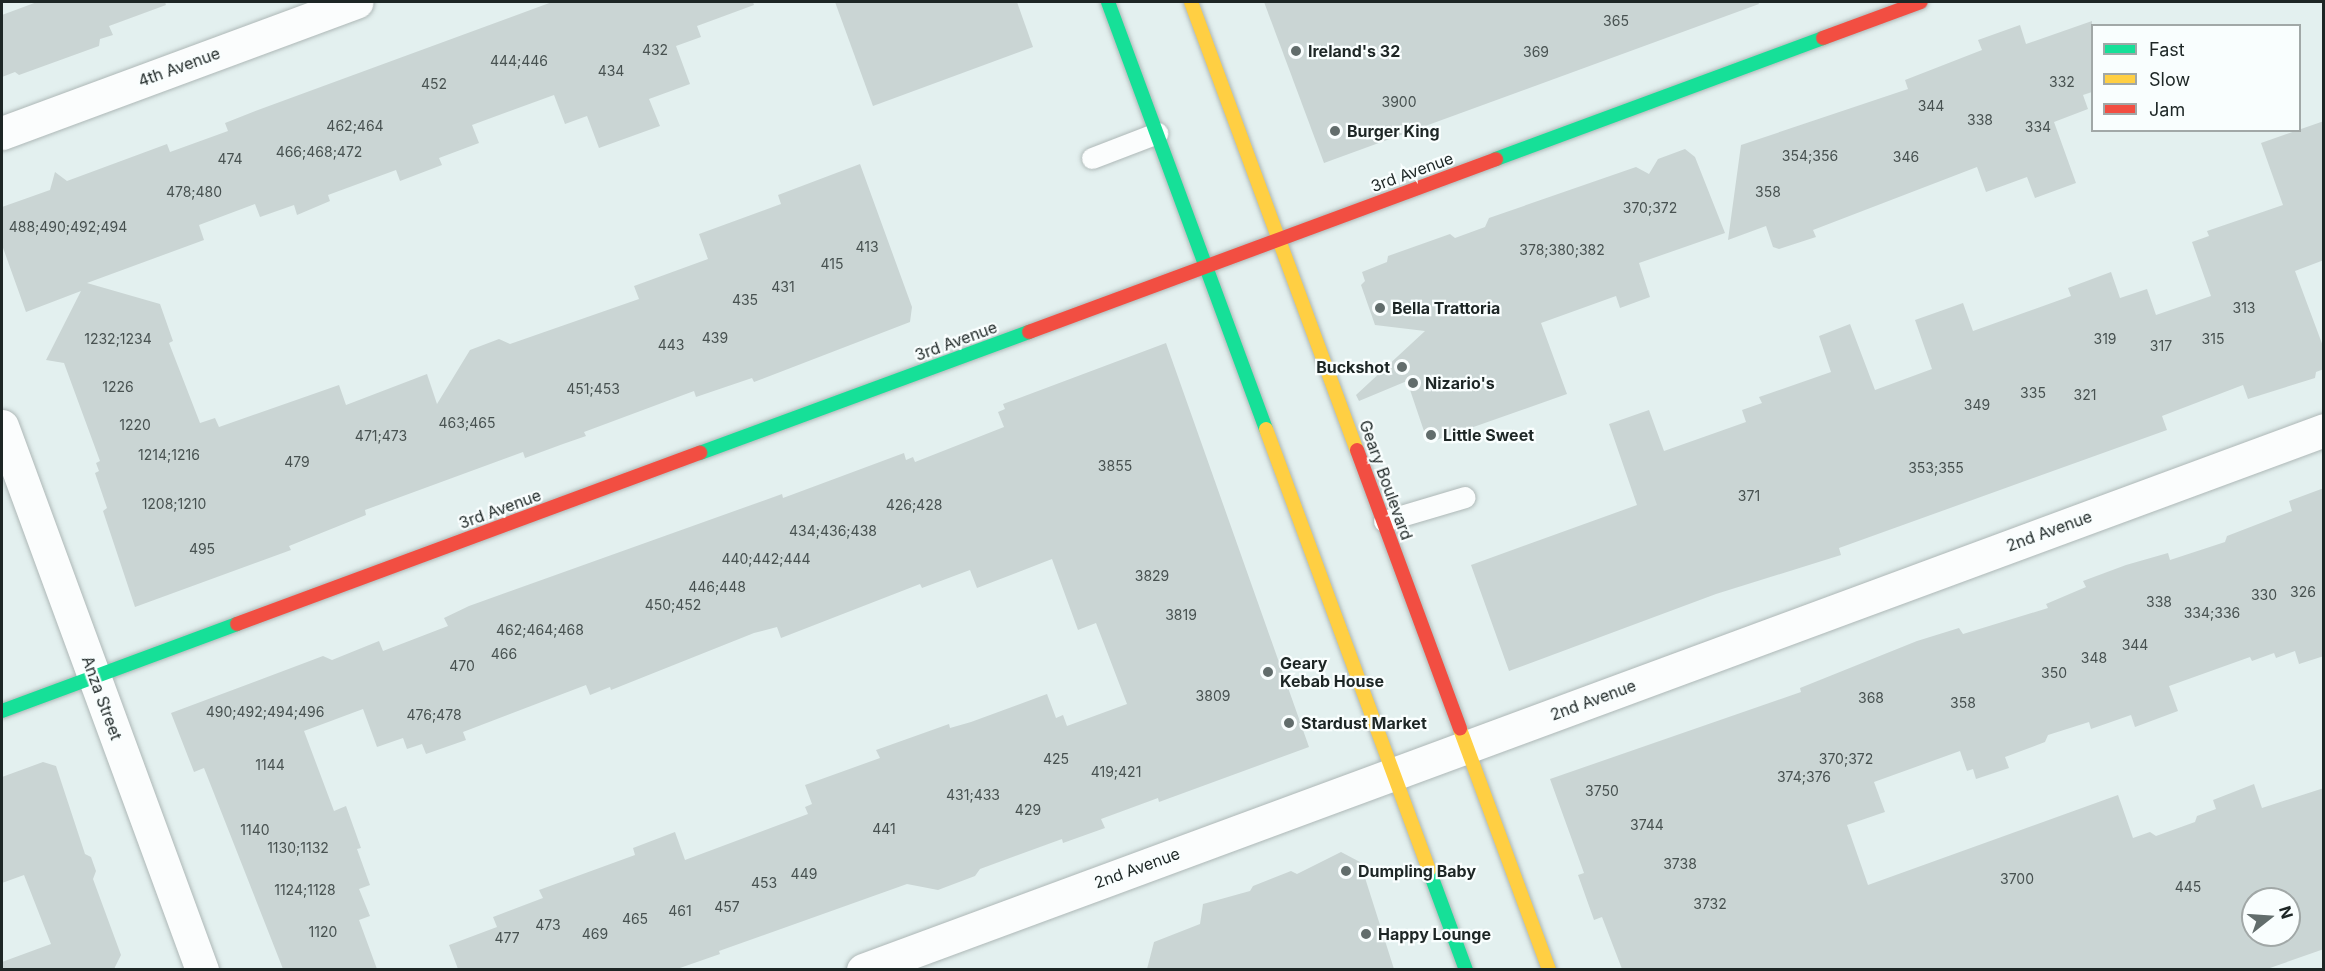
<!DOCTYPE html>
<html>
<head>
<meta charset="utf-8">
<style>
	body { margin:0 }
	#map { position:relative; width:2325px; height:971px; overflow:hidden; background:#e3f0ef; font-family:Inter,sans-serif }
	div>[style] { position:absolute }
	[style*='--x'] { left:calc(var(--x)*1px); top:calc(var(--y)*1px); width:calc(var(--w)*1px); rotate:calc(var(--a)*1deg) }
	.building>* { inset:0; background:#cad5d4 }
	.roads { filter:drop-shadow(0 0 2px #aeb8b7) drop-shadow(0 0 2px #aeb8b7) }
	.lane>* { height:21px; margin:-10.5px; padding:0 10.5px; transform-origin:10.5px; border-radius:10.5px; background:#fbfdfd }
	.street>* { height:33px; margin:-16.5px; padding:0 16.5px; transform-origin:16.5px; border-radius:16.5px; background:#fbfdfd }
	.fast>* { height:14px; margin:-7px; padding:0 7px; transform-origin:7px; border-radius:7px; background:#16e098 }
	.slow>* { height:14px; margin:-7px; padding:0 7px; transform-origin:7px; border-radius:7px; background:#ffcf43 }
	.jam>* { height:14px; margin:-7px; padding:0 7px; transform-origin:7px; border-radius:7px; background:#f24e42 }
	.dots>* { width:16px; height:16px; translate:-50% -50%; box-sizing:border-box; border:3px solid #f9fefe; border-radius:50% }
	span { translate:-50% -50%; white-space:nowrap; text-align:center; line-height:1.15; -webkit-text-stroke:4.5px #f9fefe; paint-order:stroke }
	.number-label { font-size:14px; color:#485251 }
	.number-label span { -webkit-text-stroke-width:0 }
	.poi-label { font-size:16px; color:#1d2625; font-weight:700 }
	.left { translate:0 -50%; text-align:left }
	.right { translate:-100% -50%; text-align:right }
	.street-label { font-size:16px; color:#1d2625 }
	.frame { position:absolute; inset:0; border:3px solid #1d2625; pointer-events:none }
	.legend { position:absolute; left:2091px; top:24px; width:210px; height:108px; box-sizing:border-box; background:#f9fefe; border:2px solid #a1a8a7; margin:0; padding:8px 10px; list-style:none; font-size:18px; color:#1d2625 }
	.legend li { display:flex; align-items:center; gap:12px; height:30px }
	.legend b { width:30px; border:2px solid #a1a8a7 }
	.north { position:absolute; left:2241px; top:887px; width:60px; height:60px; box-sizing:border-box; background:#f9fefe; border:2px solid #a1a8a7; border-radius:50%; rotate:73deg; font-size:16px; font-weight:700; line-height:24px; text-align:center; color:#1d2625 }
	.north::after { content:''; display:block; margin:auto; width:21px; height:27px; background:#626d6c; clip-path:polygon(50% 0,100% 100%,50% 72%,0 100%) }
</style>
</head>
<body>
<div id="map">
	<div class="building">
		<i style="clip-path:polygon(37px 2px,165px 2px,166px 5px,109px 26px,113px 35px,100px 39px,99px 46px,19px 75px,15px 72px,2px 77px,2px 15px)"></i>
		<i style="clip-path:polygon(552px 2px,753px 2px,754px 5px,697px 26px,701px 37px,676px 46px,690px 84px,649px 99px,660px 126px,599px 148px,587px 116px,565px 124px,554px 95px,472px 125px,479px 143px,439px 158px,442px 165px,400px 181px,396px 170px,328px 195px,330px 201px,297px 215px,294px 205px,260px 217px,255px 204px,199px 225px,204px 240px,87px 283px,160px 304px,173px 341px,169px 343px,200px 423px,215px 418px,219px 427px,339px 385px,346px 405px,427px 374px,437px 404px,470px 350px,499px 339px,510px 344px,639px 299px,634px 286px,708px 259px,699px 234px,781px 204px,778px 195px,860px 164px,912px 307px,910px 322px,754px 382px,752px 378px,696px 397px,694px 391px,584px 432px,586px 436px,563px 444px,525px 458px,523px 452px,365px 510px,366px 515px,289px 546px,291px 550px,135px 607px,103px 511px,107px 508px,95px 473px,99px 471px,96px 463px,100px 461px,64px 363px,46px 360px,81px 291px,26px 312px,2px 245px,2px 207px,50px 190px,55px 172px,67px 181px,167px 144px,170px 152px,228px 131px,225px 123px,258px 110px)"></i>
		<i style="clip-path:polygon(835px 2px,1017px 2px,1033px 47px,873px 106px)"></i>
		<i style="clip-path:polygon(1264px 2px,1758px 2px,1759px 4px,1324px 163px)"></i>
		<i style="clip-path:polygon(2092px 21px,2092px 92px,2083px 95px,2088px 109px,2054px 122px,2076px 183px,2035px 198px,2027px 177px,1986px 192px,1977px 167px,1813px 230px,1816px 237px,1779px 249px,1773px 247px,1766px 226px,1728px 240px,1741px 145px,1908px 89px,1905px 80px,1982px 50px,1978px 40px,2020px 25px,2026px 44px)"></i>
		<i style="clip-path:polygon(2324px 121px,2324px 260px,2295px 271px,2324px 349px,2324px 369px,2316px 372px,2315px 378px,2248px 399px,2243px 385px,2162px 416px,2167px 430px,1839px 548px,1841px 555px,1716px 594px,1509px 671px,1471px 565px,1637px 505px,1609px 424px,1649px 410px,1664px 451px,1746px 422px,1742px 410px,1762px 403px,1759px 397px,1831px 372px,1819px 336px,1850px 324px,1875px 390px,1932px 369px,1915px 320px,1963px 303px,1973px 331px,2071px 296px,2068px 288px,2111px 272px,2120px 298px,2147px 289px,2156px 315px,2211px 296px,2192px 242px,2209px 236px,2207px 231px,2283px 205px,2261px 143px)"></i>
		<i style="clip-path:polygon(1685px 149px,1695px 157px,1725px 233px,1639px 263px,1650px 297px,1620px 308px,1616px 296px,1541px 323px,1567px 394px,1428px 443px,1407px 381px,1359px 401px,1356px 395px,1425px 331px,1375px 325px,1361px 285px,1365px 281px,1362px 272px,1387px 262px,1388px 256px,1450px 234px,1455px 238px,1485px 227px,1489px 218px,1636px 167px,1649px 174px,1658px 159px)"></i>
		<i style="clip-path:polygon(1166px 343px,1309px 747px,1159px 802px,1158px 798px,1101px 819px,1105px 828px,1063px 843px,1062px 839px,980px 869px,975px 876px,938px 890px,907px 884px,719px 951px,720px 954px,677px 969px,458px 969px,449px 945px,497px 927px,493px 917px,543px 898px,539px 890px,635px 855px,633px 848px,675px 832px,685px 860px,808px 814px,805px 807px,812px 804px,805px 785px,880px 758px,876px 750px,949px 724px,950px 728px,971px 722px,1047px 694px,1056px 718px,1063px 715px,1067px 726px,1127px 704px,1096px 623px,1078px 630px,1052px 559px,977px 588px,970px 570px,922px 588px,920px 584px,781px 638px,777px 627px,754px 633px,611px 690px,610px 687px,590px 695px,586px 685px,463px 732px,466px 740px,426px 754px,422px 744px,407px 749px,403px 738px,377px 747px,363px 709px,304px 731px,334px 811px,346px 806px,361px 848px,357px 849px,370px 885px,359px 889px,370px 916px,359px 920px,377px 969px,283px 969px,204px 768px,194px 772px,171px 713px,323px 656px,332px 660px,379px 641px,383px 651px,448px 626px,444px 618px,469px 606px,782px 494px,783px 498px,904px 453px,906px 460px,913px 457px,915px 462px,1004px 427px,998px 412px,1005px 409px,1003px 404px)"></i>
		<i style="clip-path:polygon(evenodd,2324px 488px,2324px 656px,2299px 664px,2295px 651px,2276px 658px,2274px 653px,2252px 661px,2250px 657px,2169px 686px,2178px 711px,2135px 727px,2131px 715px,2091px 729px,2089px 722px,2048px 735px,2045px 742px,2005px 757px,2009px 768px,1976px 779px,1973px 769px,1967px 771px,1960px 751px,1874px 782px,1885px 812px,1847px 825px,1868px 885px,2118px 795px,2133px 838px,2150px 832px,2156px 836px,2195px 822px,2197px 816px,2216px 809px,2213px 800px,2254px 784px,2262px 808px,2324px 788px,2324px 949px,2267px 969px,1622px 969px,1602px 917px,1594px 920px,1578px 875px,1584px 873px,1550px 779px,1801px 692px,1800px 688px,1917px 641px,1959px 628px,1963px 634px,2048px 608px,2046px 604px,2086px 587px,2083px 581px,2126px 565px,2168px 553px,2170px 560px,2225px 542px,2227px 536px,2292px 511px,2289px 501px,2324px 488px,2253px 899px,2289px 899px,2289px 935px,2253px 935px,2253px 899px)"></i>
		<i style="clip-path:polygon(43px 762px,56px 766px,85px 854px,91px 857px,96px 871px,93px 879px,121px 955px,114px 969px,2px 969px,2px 962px,51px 944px,24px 875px,2px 883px,2px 777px)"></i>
		<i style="clip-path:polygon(1341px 852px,1360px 862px,1394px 969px,1147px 969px,1154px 942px,1200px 924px,1203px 904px,1250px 891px,1253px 886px,1291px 871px,1297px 874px)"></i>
	</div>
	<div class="roads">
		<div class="lane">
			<i style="--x:1092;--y:158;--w:70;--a:-21"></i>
			<i style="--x:1384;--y:521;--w:84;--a:-16.5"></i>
		</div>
		<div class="street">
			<i style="--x:2;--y:133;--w:378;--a:-20.3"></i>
			<i style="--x:2;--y:426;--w:580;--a:69.81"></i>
			<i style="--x:863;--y:970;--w:1558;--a:-20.28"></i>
		</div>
		<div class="fast">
			<i style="--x:1108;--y:2;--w:455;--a:69.7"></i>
			<i style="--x:1496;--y:159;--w:349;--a:-20.3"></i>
			<i style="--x:700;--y:453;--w:351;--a:-20.2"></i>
			<i style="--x:2;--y:711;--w:251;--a:-20.3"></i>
			<i style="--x:1429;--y:870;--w:107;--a:69.7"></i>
		</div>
		<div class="slow">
			<i style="--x:1191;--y:2;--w:478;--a:69.7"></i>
			<i style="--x:1266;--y:429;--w:470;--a:69.7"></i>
			<i style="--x:1460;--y:729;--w:257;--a:69.7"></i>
		</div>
		<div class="jam">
			<i style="--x:1823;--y:38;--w:104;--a:-20.2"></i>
			<i style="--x:1029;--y:332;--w:498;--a:-20.3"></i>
			<i style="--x:1357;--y:450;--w:297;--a:69.7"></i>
			<i style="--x:237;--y:624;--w:494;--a:-20.3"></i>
		</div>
	</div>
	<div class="dots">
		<i style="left:1296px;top:51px;background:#626d6c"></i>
		<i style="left:1335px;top:131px;background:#626d6c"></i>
		<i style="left:1380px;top:308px;background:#626d6c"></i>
		<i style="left:1402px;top:367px;background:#626d6c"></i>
		<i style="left:1413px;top:383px;background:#626d6c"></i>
		<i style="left:1431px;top:435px;background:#626d6c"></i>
		<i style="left:1268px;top:672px;background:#626d6c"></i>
		<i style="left:1289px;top:723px;background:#626d6c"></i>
		<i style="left:1346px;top:871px;background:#626d6c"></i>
		<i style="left:1366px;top:934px;background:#626d6c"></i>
	</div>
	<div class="number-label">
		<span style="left:1616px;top:21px">365</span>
		<span style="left:655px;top:50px">432</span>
		<span style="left:1536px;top:52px">369</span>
		<span style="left:519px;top:61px">444;446</span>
		<span style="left:611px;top:71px">434</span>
		<span style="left:2062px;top:82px">332</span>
		<span style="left:434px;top:84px">452</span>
		<span style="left:1399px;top:102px">3900</span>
		<span style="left:1931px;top:106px">344</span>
		<span style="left:1980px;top:120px">338</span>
		<span style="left:355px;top:126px">462;464</span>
		<span style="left:2038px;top:127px">334</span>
		<span style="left:319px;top:152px">466;468;472</span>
		<span style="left:1810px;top:156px">354;356</span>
		<span style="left:1906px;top:157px">346</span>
		<span style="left:230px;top:159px">474</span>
		<span style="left:194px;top:192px">478;480</span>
		<span style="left:1768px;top:192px">358</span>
		<span style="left:1650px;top:208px">370;372</span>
		<span style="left:68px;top:227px">488;490;492;494</span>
		<span style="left:867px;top:247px">413</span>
		<span style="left:1562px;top:250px">378;380;382</span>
		<span style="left:832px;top:264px">415</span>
		<span style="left:783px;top:287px">431</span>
		<span style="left:745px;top:300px">435</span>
		<span style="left:2244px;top:308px">313</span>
		<span style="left:715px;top:338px">439</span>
		<span style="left:118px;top:339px">1232;1234</span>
		<span style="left:2105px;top:339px">319</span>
		<span style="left:2213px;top:339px">315</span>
		<span style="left:671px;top:345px">443</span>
		<span style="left:2161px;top:346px">317</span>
		<span style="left:118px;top:387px">1226</span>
		<span style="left:593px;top:389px">451;453</span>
		<span style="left:2033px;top:393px">335</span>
		<span style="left:2085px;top:395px">321</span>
		<span style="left:1977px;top:405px">349</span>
		<span style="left:467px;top:423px">463;465</span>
		<span style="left:135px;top:425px">1220</span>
		<span style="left:381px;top:436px">471;473</span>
		<span style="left:169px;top:455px">1214;1216</span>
		<span style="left:297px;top:462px">479</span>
		<span style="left:1115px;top:466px">3855</span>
		<span style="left:1936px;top:468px">353;355</span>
		<span style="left:1749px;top:496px">371</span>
		<span style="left:174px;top:504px">1208;1210</span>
		<span style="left:914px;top:505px">426;428</span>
		<span style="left:833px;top:531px">434;436;438</span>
		<span style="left:202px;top:549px">495</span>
		<span style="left:766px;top:559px">440;442;444</span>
		<span style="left:1152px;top:576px">3829</span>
		<span style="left:717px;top:587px">446;448</span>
		<span style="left:2303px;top:592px">326</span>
		<span style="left:2264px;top:595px">330</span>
		<span style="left:2159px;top:602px">338</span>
		<span style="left:673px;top:605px">450;452</span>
		<span style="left:2212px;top:613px">334;336</span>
		<span style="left:1181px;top:615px">3819</span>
		<span style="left:540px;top:630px">462;464;468</span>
		<span style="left:2135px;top:645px">344</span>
		<span style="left:504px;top:654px">466</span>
		<span style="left:2094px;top:658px">348</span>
		<span style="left:462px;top:666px">470</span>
		<span style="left:2054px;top:673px">350</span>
		<span style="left:1213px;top:696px">3809</span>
		<span style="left:1871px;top:698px">368</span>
		<span style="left:1963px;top:703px">358</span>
		<span style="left:265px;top:712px">490;492;494;496</span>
		<span style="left:434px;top:715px">476;478</span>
		<span style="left:1056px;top:759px">425</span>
		<span style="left:1846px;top:759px">370;372</span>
		<span style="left:270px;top:765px">1144</span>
		<span style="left:1116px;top:772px">419;421</span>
		<span style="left:1804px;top:777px">374;376</span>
		<span style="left:1602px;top:791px">3750</span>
		<span style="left:973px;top:795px">431;433</span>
		<span style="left:1028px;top:810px">429</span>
		<span style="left:1647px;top:825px">3744</span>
		<span style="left:884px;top:829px">441</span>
		<span style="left:255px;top:830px">1140</span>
		<span style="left:298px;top:848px">1130;1132</span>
		<span style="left:1680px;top:864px">3738</span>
		<span style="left:804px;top:874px">449</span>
		<span style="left:2017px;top:879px">3700</span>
		<span style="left:764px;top:883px">453</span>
		<span style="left:2188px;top:887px">445</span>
		<span style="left:305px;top:890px">1124;1128</span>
		<span style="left:1710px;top:904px">3732</span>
		<span style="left:727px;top:907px">457</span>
		<span style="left:680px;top:911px">461</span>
		<span style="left:635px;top:919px">465</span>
		<span style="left:548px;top:925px">473</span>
		<span style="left:323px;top:932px">1120</span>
		<span style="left:595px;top:934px">469</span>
		<span style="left:507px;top:938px">477</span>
	</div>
	<div class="poi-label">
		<span class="left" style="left:1308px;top:51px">Ireland's 32</span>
		<span class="left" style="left:1347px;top:131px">Burger King</span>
		<span class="left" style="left:1392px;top:308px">Bella Trattoria</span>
		<span class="right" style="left:1390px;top:367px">Buckshot</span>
		<span class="left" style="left:1425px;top:383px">Nizario's</span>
		<span class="left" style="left:1443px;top:435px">Little Sweet</span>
		<span class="left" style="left:1280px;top:672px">Geary<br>Kebab House</span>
		<span class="left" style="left:1301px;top:723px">Stardust Market</span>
		<span class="left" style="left:1358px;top:871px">Dumpling Baby</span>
		<span class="left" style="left:1378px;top:934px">Happy Lounge</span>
	</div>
	<div class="street-label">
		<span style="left:179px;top:67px;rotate:-20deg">4th Avenue</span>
		<span style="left:1412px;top:172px;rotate:-20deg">3rd Avenue</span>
		<span style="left:956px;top:341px;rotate:-20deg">3rd Avenue</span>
		<span style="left:1386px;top:480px;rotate:70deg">Geary Boulevard</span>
		<span style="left:500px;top:509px;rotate:-20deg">3rd Avenue</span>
		<span style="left:2049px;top:531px;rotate:-20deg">2nd Avenue</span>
		<span style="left:102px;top:698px;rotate:70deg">Anza Street</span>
		<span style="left:1593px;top:700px;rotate:-20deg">2nd Avenue</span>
		<span style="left:1137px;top:868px;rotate:-20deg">2nd Avenue</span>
	</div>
	<div class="frame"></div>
	<ul class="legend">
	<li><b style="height:8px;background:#16e098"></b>Fast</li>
	<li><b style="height:8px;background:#ffcf43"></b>Slow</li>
	<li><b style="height:8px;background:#f24e42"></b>Jam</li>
	</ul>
	<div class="north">N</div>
</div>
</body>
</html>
